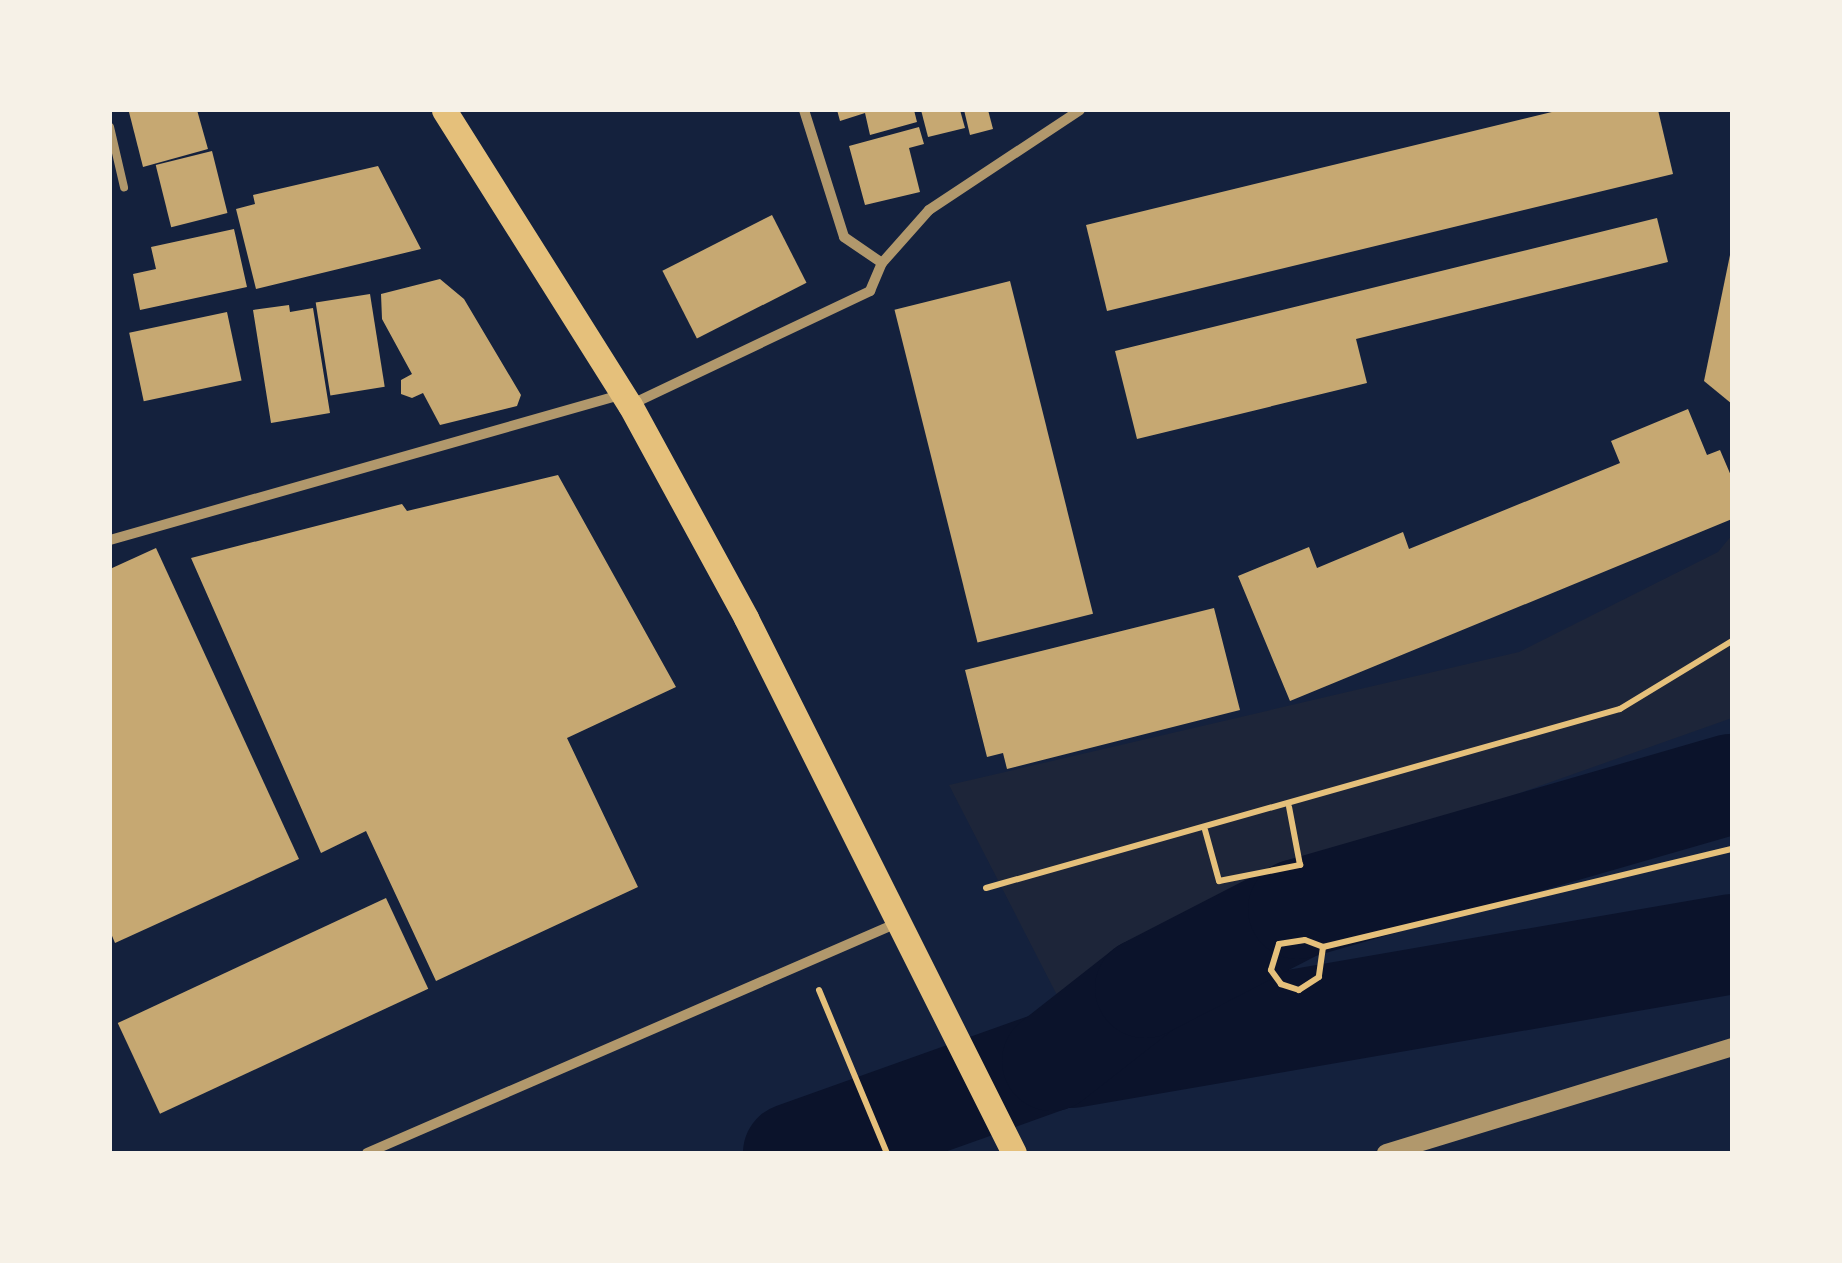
<!DOCTYPE html>
<html>
<head>
<meta charset="utf-8">
<style>
	body { margin:0 }
	#map { position:relative; width:1842px; height:1263px; overflow:hidden; background:#14213d; font-family:Raleway,sans-serif }
	div>[style] { position:absolute }
	[style*='--x'] { left:calc(var(--x)*1px); top:calc(var(--y)*1px); width:calc(var(--w)*1px); rotate:calc(var(--a)*1deg) }
	.green>* { inset:0; background:#1d2539 }
	.river>* { height:100px; margin:-50px; padding:0 50px; transform-origin:50px; border-radius:50px; background:#0b132b }
	.building>* { inset:0; background:#c6a872; transform-origin:0 0 }
	.path>* { height:6px; margin:-3px; padding:0 3px; transform-origin:3px; border-radius:3px; background:#e5c07b }
	.service>* { height:8px; margin:-4px; padding:0 4px; transform-origin:4px; border-radius:4px; background:#b1986c }
	.minor>* { height:10px; margin:-5px; padding:0 5px; transform-origin:5px; border-radius:5px; background:#b1986c }
	.tertiary>* { height:18px; margin:-9px; padding:0 9px; transform-origin:9px; border-radius:9px; background:#b1986c }
	.primary>* { height:25px; margin:-12.5px; padding:0 12.5px; transform-origin:12.5px; border-radius:12.5px; background:#e5c07b }
	span { translate:-50% -50%; white-space:nowrap; text-align:center; line-height:1.15; -webkit-text-stroke:10px #f6f1e7; paint-order:stroke }
	.frame { position:absolute; inset:0; border:112px solid #f6f1e7; pointer-events:none }
</style>
</head>
<body>
<div id="map">
	<div class="green">
		<i style="clip-path:polygon(1732px 535px,1732px 718px,1330px 860px,1060px 1001px,949px 785px,1519px 652px,1718px 552px)"></i>
	</div>
	<div class="river">
		<i style="--x:1072;--y:1058;--w:670;--a:-9.8"></i>
		<i style="--x:793;--y:1153;--w:275;--a:-19.6"></i>
		<i style="--x:1052;--y:1061;--w:118;--a:-38.1"></i>
		<i style="--x:1145;--y:988;--w:172;--a:-27.3"></i>
		<i style="--x:1298;--y:909;--w:452;--a:-16.1"></i>
	</div>
	<div class="building">
		<i style="clip-path:polygon(138px 110px,197px 110px,208px 149px,143px 167px,129px 112px)"></i>
		<i style="clip-path:polygon(837px 110px,914px 110px,917px 122px,870px 135px,865px 113px,840px 121px)"></i>
		<i style="clip-path:polygon(921px 110px,960px 110px,965px 128px,928px 137px)"></i>
		<i style="clip-path:polygon(964px 110px,988px 110px,993px 129px,970px 135px)"></i>
		<i style="clip-path:polygon(1560px 110px,1658px 110px,1673px 174px,1107px 311px,1086px 225px)"></i>
		<i style="clip-path:polygon(919px 127px,924px 144px,909px 148px,920px 192px,865px 205px,849px 146px)"></i>
		<i style="left:212px;top:151px;width:64px;height:58px;rotate:76deg"></i>
		<i style="clip-path:polygon(378px 166px,421px 249px,256px 289px,236px 209px,255px 204px,253px 195px)"></i>
		<i style="left:772px;top:215px;width:76px;height:123px;rotate:63deg"></i>
		<i style="clip-path:polygon(1657px 218px,1668px 262px,1356px 339px,1367px 383px,1137px 439px,1115px 351px)"></i>
		<i style="clip-path:polygon(234px 229px,247px 287px,140px 310px,133px 274px,156px 269px,151px 247px)"></i>
		<i style="clip-path:polygon(1730px 255px,1732px 255px,1732px 404px,1704px 381px)"></i>
		<i style="clip-path:polygon(440px 279px,464px 299px,521px 395px,517px 406px,440px 425px,423px 393px,412px 398px,401px 394px,401px 380px,412px 374px,382px 319px,381px 294px)"></i>
		<i style="left:1010px;top:281px;width:343px;height:119px;rotate:76deg"></i>
		<i style="left:370px;top:294px;width:94px;height:55px;rotate:81deg"></i>
		<i style="clip-path:polygon(289px 305px,290px 312px,313px 308px,330px 413px,271px 423px,253px 310px)"></i>
		<i style="left:227px;top:312px;width:70px;height:100px;rotate:78deg"></i>
		<i style="clip-path:polygon(1688px 409px,1707px 455px,1720px 450px,1732px 478px,1732px 519px,1290px 701px,1238px 576px,1309px 547px,1317px 568px,1403px 532px,1409px 549px,1620px 463px,1611px 441px)"></i>
		<i style="clip-path:polygon(558px 475px,676px 687px,567px 738px,638px 887px,436px 981px,366px 831px,321px 853px,191px 558px,402px 504px,407px 511px)"></i>
		<i style="clip-path:polygon(156px 548px,299px 859px,115px 943px,110px 931px,110px 569px)"></i>
		<i style="clip-path:polygon(1214px 608px,1240px 710px,1007px 769px,1003px 753px,987px 757px,965px 670px)"></i>
		<i style="left:386px;top:898px;width:100px;height:296px;rotate:65deg"></i>
	</div>
	<div class="path">
		<i style="--x:1205;--y:830;--w:53;--a:74.6"></i>
		<i style="--x:1219;--y:881;--w:83;--a:-11.2"></i>
		<i style="--x:1300;--y:865;--w:59;--a:-100.7"></i>
		<i style="--x:986;--y:888;--w:659;--a:-15.77"></i>
		<i style="--x:1620;--y:709;--w:131;--a:-31.3"></i>
		<i style="--x:1323;--y:947;--w:30;--a:98"></i>
		<i style="--x:1319;--y:977;--w:24;--a:147"></i>
		<i style="--x:1299;--y:990;--w:19;--a:-162"></i>
		<i style="--x:1281;--y:984;--w:17;--a:-126"></i>
		<i style="--x:1271;--y:970;--w:27;--a:-73"></i>
		<i style="--x:1279;--y:944;--w:26;--a:-9"></i>
		<i style="--x:1305;--y:940;--w:19;--a:21"></i>
		<i style="--x:1323;--y:947;--w:421;--a:-13.5"></i>
		<i style="--x:819;--y:990;--w:177;--a:67.4"></i>
	</div>
	<div class="service">
		<i style="--x:110;--y:127;--w:62;--a:76.9"></i>
	</div>
	<div class="minor">
		<i style="--x:804;--y:110;--w:133;--a:72.5"></i>
		<i style="--x:844;--y:237;--w:46;--a:34.4"></i>
		<i style="--x:630;--y:405;--w:266;--a:-25.4"></i>
		<i style="--x:870;--y:291;--w:30;--a:-67"></i>
		<i style="--x:882;--y:263;--w:71;--a:-48.4"></i>
		<i style="--x:929;--y:210;--w:181;--a:-33.5"></i>
		<i style="--x:110;--y:540;--w:534;--a:-15.86"></i>
		<i style="--x:367;--y:1153;--w:576;--a:-23.45"></i>
	</div>
	<div class="tertiary">
		<i style="--x:1386;--y:1153;--w:362;--a:-17"></i>
	</div>
	<div class="primary">
		<i style="--x:444;--y:110;--w:349;--a:57.8"></i>
		<i style="--x:630;--y:405;--w:243;--a:61.4"></i>
		<i style="--x:746;--y:618;--w:598;--a:63.39"></i>
	</div>
	<div class="frame"></div>
</div>
</body>
</html>
